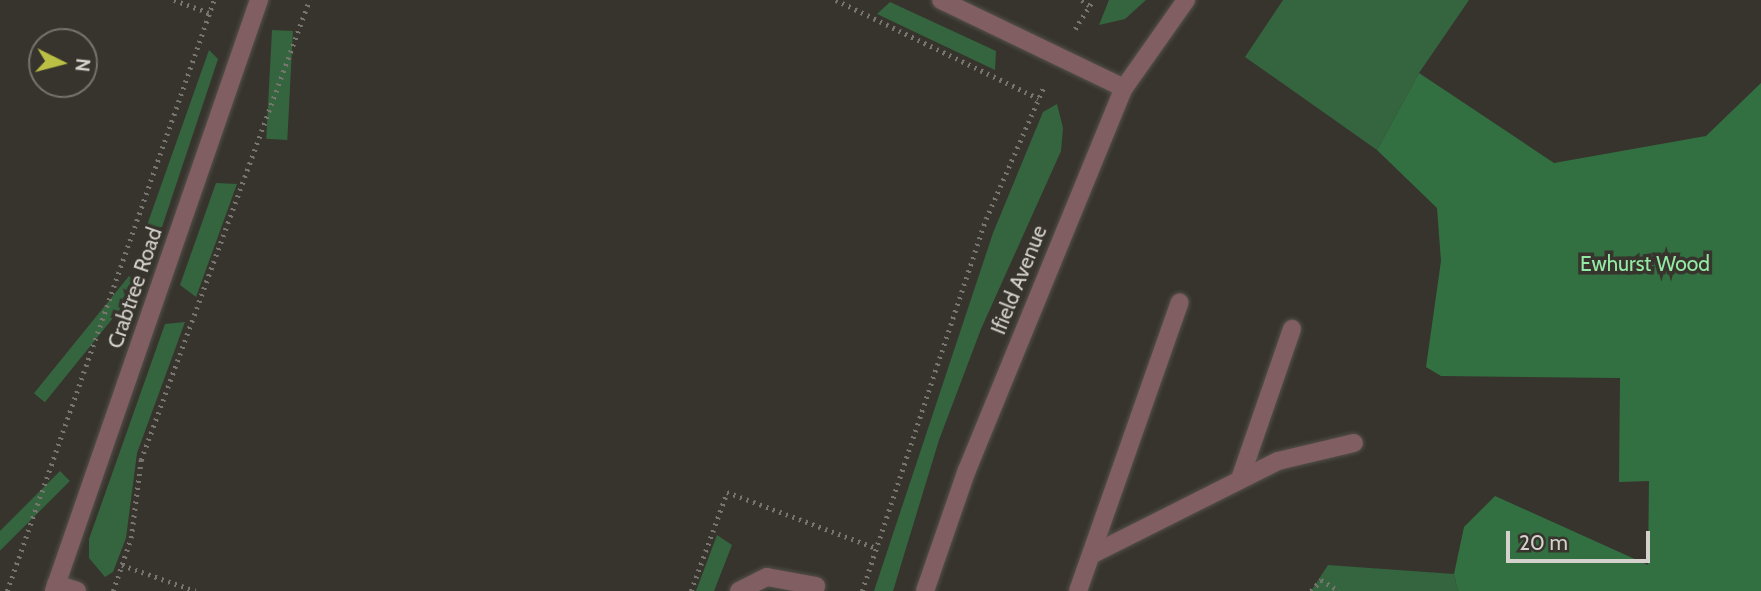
<!DOCTYPE html>
<html>
<head>
<meta charset="utf-8">
<style>
	body { margin:0 }
	#map { position:relative; width:1761px; height:591px; overflow:hidden; background:#37342d; font-family:Cabin,sans-serif }
	div>[style] { position:absolute }
	[style*='--x'] { left:calc(var(--x)*1px); top:calc(var(--y)*1px); width:calc(var(--w)*1px); rotate:calc(var(--a)*1deg) }
	.green>* { inset:0; background:#34653e; transform-origin:0 0 }
	.forest>* { inset:0; background:#337041 }
	.path>* { height:4.5px; margin-top:-2.25px; transform-origin:0; background:repeating-linear-gradient(90deg,#78756f 0 2px,transparent 0 7px) }
	.roads { filter:drop-shadow(0 0 2px #53504a) drop-shadow(0 0 2px #53504a) }
	.service>* { height:18px; margin:-9px; padding:0 9px; transform-origin:9px; border-radius:9px; background:#805e62 }
	.minor>* { height:18px; margin:-9px; padding:0 9px; transform-origin:9px; border-radius:9px; background:#805e62 }
	.tertiary>* { height:18px; margin:-9px; padding:0 9px; transform-origin:9px; border-radius:9px; background:#805e62 }
	span { translate:-50% -50%; white-space:nowrap; text-align:center; line-height:1.15; -webkit-text-stroke:7px #37342d; paint-order:stroke }
	.park-label { font-size:21px; color:#93eaa4 }
	.street-label { font-size:21px; color:#d5d2ce }
	.north { position:absolute; left:28px; top:28px; width:70px; height:70px; box-sizing:border-box; background:#37342d; border:2px solid #76736d; border-radius:50%; rotate:96deg; font-size:19px; font-weight:700; line-height:28px; text-align:center; color:#d5d2ce }
	.north::after { content:''; display:block; margin:auto; width:24px; height:32px; background:#bbc045; clip-path:polygon(50% 0,100% 100%,50% 72%,0 100%) }
	.scale { position:absolute; left:1506px; top:531px; width:144px; height:32px; box-sizing:border-box; border:4px solid #d5d2ce; border-top:0; padding-left:9px; font-size:21px; line-height:24px; white-space:nowrap; color:#d5d2ce; -webkit-text-stroke:5px #37342d; paint-order:stroke }
</style>
</head>
<body>
<div id="map">
	<div class="green">
		<i style="clip-path:polygon(1109px 0,1146px 0,1125px 19px,1099px 25px)"></i>
		<i style="clip-path:polygon(1283px 0,1469px 0,1419px 73px,1377px 150px,1245px 57px)"></i>
		<i style="clip-path:polygon(890px 2px,996px 51px,995px 70px,877px 14px)"></i>
		<i style="left:272px;top:30px;width:21px;height:109px;rotate:3deg"></i>
		<i style="clip-path:polygon(209px 50px,218px 59px,162px 227px,146px 228px)"></i>
		<i style="clip-path:polygon(1057px 104px,1063px 128px,1061px 151px,981px 329px,939px 440px,893px 591px,874px 591px,993px 233px,1043px 112px)"></i>
		<i style="clip-path:polygon(216px 183px,237px 184px,196px 297px,180px 285px)"></i>
		<i style="left:129px;top:276px;width:14px;height:151px;rotate:39deg"></i>
		<i style="clip-path:polygon(185px 322px,137px 453px,126px 538px,113px 572px,105px 577px,89px 558px,89px 539px,165px 324px)"></i>
		<i style="left:60px;top:471px;width:14px;height:127px;rotate:45deg"></i>
		<i style="clip-path:polygon(717px 535px,732px 545px,714px 591px,696px 591px)"></i>
		<i style="clip-path:polygon(1328px 565px,1454px 574px,1458px 591px,1311px 591px)"></i>
	</div>
	<div class="forest">
		<i style="clip-path:polygon(1419px 73px,1554px 163px,1706px 136px,1761px 83px,1761px 591px,1458px 591px,1454px 574px,1464px 527px,1495px 496px,1648px 565px,1649px 481px,1619px 482px,1620px 378px,1441px 376px,1426px 367px,1441px 261px,1437px 208px,1377px 150px)"></i>
	</div>
	<div class="path">
		<i style="--x:174;--y:0;--w:37;--a:20"></i>
		<i style="--x:836;--y:0;--w:225;--a:25.9"></i>
		<i style="--x:1082;--y:0;--w:9;--a:36"></i>
		<i style="--x:1075;--y:29;--w:34;--a:-58"></i>
		<i style="--x:122;--y:565;--w:78;--a:19.4"></i>
		<i style="--x:7;--y:591;--w:626;--a:-70.7"></i>
		<i style="--x:113;--y:591;--w:56;--a:-71.2"></i>
		<i style="--x:131;--y:538;--w:79;--a:-82.7"></i>
		<i style="--x:141;--y:460;--w:490;--a:-69.9"></i>
		<i style="--x:691;--y:591;--w:105;--a:-70"></i>
		<i style="--x:727;--y:492;--w:159;--a:20.6"></i>
		<i style="--x:862;--y:591;--w:392;--a:-71.6"></i>
		<i style="--x:986;--y:219;--w:145;--a:-66.4"></i>
		<i style="--x:1311;--y:591;--w:15;--a:-48"></i>
		<i style="--x:1321;--y:580;--w:21;--a:31"></i>
	</div>
	<div class="roads">
		<div class="service">
			<i style="--x:1240;--y:479;--w:159;--a:-70.9"></i>
			<i style="--x:1091;--y:555;--w:209;--a:-26.7"></i>
			<i style="--x:1278;--y:461;--w:78;--a:-13.3"></i>
			<i style="--x:1078;--y:591;--w:306;--a:-70.6"></i>
		</div>
		<div class="minor">
			<i style="--x:941;--y:0;--w:203;--a:25.7"></i>
			<i style="--x:56;--y:584;--w:22;--a:18"></i>
			<i style="--x:54;--y:591;--w:626;--a:-70.87"></i>
			<i style="--x:739;--y:591;--w:31;--a:-27"></i>
			<i style="--x:767;--y:577;--w:50;--a:10.4"></i>
		</div>
		<div class="tertiary">
			<i style="--x:925;--y:591;--w:128;--a:-70.9"></i>
			<i style="--x:967;--y:470;--w:413;--a:-67.7"></i>
			<i style="--x:1124;--y:88;--w:108;--a:-54.8"></i>
		</div>
	</div>
	<div class="park-label">
		<span style="left:1645px;top:264px">Ewhurst Wood</span>
	</div>
	<div class="street-label">
		<span style="left:1019px;top:280px;rotate:-68deg">Ifield Avenue</span>
		<span style="left:135px;top:288px;rotate:-71deg">Crabtree Road</span>
	</div>
	<div class="north">N</div>
	<div class="scale">20 m</div>
</div>
</body>
</html>
